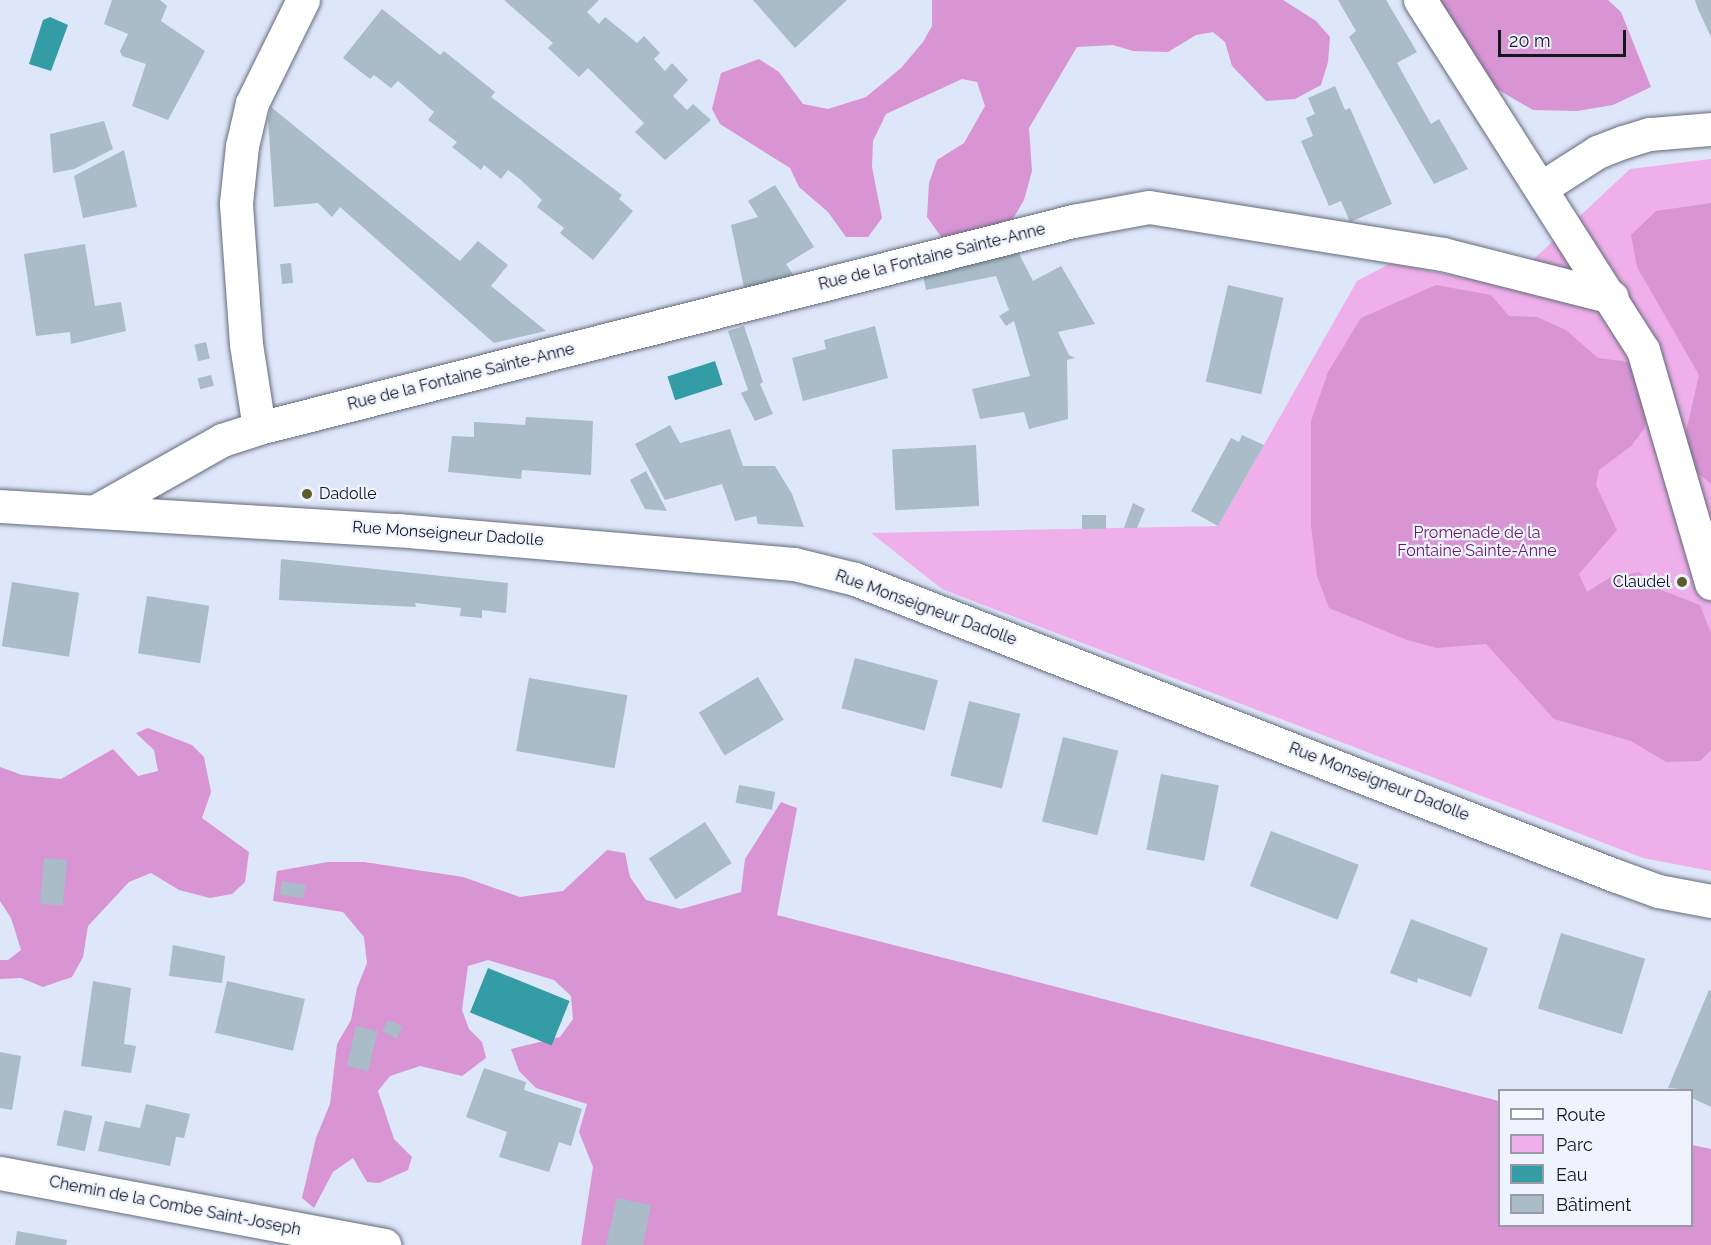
<!DOCTYPE html>
<html>
<head>
<meta charset="utf-8">
<style>
	body { margin:0 }
	#map { position:relative; width:1711px; height:1245px; overflow:hidden; background:#dee6f9; font-family:Raleway,sans-serif }
	div>[style] { position:absolute }
	[style*='--x'] { left:calc(var(--x)*1px); top:calc(var(--y)*1px); width:calc(var(--w)*1px); rotate:calc(var(--a)*1deg) }
	.green>* { inset:0; background:#efafea }
	.forest>* { inset:0; background:#d994d4 }
	.water>* { inset:0; background:#339ca5; transform-origin:0 0 }
	.building>* { inset:0; background:#a9bcc8; transform-origin:0 0 }
	.roads { filter:drop-shadow(0 0 2px #636b7b) drop-shadow(0 0 2px #636b7b) }
	.minor>* { height:33px; margin:-16.5px; padding:0 16.5px; transform-origin:16.5px; border-radius:16.5px; background:#fff }
	.dots>* { width:16px; height:16px; translate:-50% -50%; box-sizing:border-box; border:3px solid #eef3ff; border-radius:50% }
	span { translate:-50% -50%; white-space:nowrap; text-align:center; line-height:1.15; -webkit-text-stroke:4.5px #eef3ff; paint-order:stroke }
	.street-label { font-size:16px; color:#13161d }
	.poi-label { font-size:16px; color:#13161d }
	.left { translate:0 -50%; text-align:left }
	.right { translate:-100% -50%; text-align:right }
	.park-label { font-size:16px; color:#6b1968 }
	.legend { position:absolute; left:1498px; top:1089px; width:195px; height:138px; box-sizing:border-box; background:#eef3ff; border:2px solid #969ba5; margin:0; padding:8px 10px; list-style:none; font-size:18px; color:#13161d }
	.legend li { display:flex; align-items:center; gap:12px; height:30px }
	.legend b { width:30px; border:2px solid #969ba5 }
	.scale { position:absolute; left:1498px; top:30px; width:128px; height:27px; box-sizing:border-box; border:3px solid #13161d; border-top:0; padding-left:8px; font-size:18px; line-height:21px; white-space:nowrap; color:#13161d; -webkit-text-stroke:4px #eef3ff; paint-order:stroke }
</style>
</head>
<body>
<div id="map">
	<div class="green">
		<i style="clip-path:polygon(1711px 159px,1711px 871px,1643px 858px,942px 589px,871px 533px,1218px 526px,1357px 281px,1391px 263px,1505px 286px,1630px 169px)"></i>
	</div>
	<div class="forest">
		<i style="clip-path:polygon(932px 0,1283px 0,1316px 21px,1330px 37px,1328px 62px,1321px 85px,1295px 99px,1266px 101px,1232px 66px,1225px 42px,1213px 32px,1196px 35px,1168px 52px,1133px 51px,1113px 45px,1077px 47px,1029px 128px,1032px 171px,1024px 200px,1010px 224px,942px 238px,927px 217px,929px 183px,937px 160px,964px 143px,985px 106px,977px 82px,962px 79px,886px 114px,873px 141px,872px 167px,882px 218px,868px 237px,846px 237px,828px 212px,799px 187px,790px 168px,720px 124px,712px 109px,721px 73px,759px 59px,779px 72px,803px 104px,828px 109px,866px 97px,901px 68px,923px 42px,932px 26px)"></i>
		<i style="clip-path:polygon(1424px 0,1608px 0,1621px 12px,1651px 87px,1613px 105px,1577px 111px,1533px 110px,1483px 81px)"></i>
		<i style="clip-path:polygon(1711px 203px,1711px 484px,1680px 458px,1699px 375px,1637px 267px,1631px 235px,1656px 211px)"></i>
		<i style="clip-path:polygon(1436px 285px,1491px 295px,1509px 316px,1537px 317px,1566px 330px,1598px 358px,1637px 363px,1651px 397px,1644px 429px,1631px 446px,1599px 470px,1596px 485px,1617px 530px,1579px 574px,1587px 592px,1609px 578px,1639px 572px,1661px 590px,1700px 605px,1711px 633px,1711px 750px,1700px 761px,1666px 762px,1631px 741px,1554px 719px,1486px 644px,1437px 648px,1407px 640px,1329px 608px,1317px 576px,1311px 525px,1311px 421px,1328px 372px,1361px 318px)"></i>
		<i style="clip-path:polygon(148px 728px,192px 745px,204px 757px,211px 792px,202px 818px,249px 852px,245px 882px,232px 894px,210px 898px,179px 890px,151px 873px,129px 882px,88px 926px,83px 957px,72px 977px,43px 987px,21px 978px,0 979px,0 960px,8px 960px,21px 950px,11px 918px,0 901px,0 767px,22px 775px,61px 779px,113px 749px,138px 776px,158px 771px,154px 750px,136px 733px)"></i>
		<i style="clip-path:polygon(781px 802px,797px 808px,777px 915px,1499px 1101px,1500px 1226px,1692px 1226px,1692px 1145px,1711px 1149px,1711px 1245px,581px 1245px,593px 1167px,579px 1132px,587px 1104px,536px 1088px,519px 1071px,511px 1049px,560px 1037px,573px 1019px,571px 996px,554px 980px,488px 960px,468px 966px,462px 1010px,469px 1029px,482px 1042px,486px 1058px,462px 1076px,420px 1066px,390px 1076px,378px 1091px,394px 1139px,412px 1157px,408px 1170px,379px 1183px,367px 1182px,353px 1158px,333px 1172px,314px 1208px,302px 1198px,316px 1138px,330px 1104px,337px 1044px,351px 1020px,357px 988px,367px 963px,364px 937px,343px 912px,273px 901px,277px 871px,328px 862px,364px 862px,463px 877px,520px 897px,563px 891px,607px 850px,625px 853px,630px 877px,646px 900px,681px 909px,741px 892px,745px 859px)"></i>
	</div>
	<div class="water">
		<i style="clip-path:polygon(50px 17px,68px 25px,51px 71px,29px 64px,43px 20px)"></i>
		<i style="left:715px;top:361px;width:25px;height:50px;rotate:72deg"></i>
		<i style="left:488px;top:968px;width:88px;height:48px;rotate:22deg"></i>
	</div>
	<div class="building">
		<i style="clip-path:polygon(112px 0,160px 0,167px 6px,161px 21px,205px 51px,168px 120px,132px 106px,146px 64px,122px 56px,120px 51px,128px 34px,104px 24px)"></i>
		<i style="clip-path:polygon(504px 0,599px 0,587px 12px,599px 24px,605px 17px,637px 43px,644px 36px,660px 53px,654px 59px,665px 71px,672px 63px,688px 80px,673px 96px,687px 110px,693px 104px,711px 120px,665px 160px,635px 132px,644px 123px,588px 68px,579px 77px,548px 48px,553px 43px)"></i>
		<i style="clip-path:polygon(753px 0,847px 0,795px 48px)"></i>
		<i style="clip-path:polygon(1338px 0,1386px 0,1417px 52px,1397px 63px,1431px 124px,1439px 119px,1468px 169px,1434px 184px,1349px 37px,1356px 31px)"></i>
		<i style="clip-path:polygon(1695px 0,1711px 0,1711px 37px,1698px 9px)"></i>
		<i style="clip-path:polygon(382px 9px,440px 55px,444px 51px,495px 92px,491px 97px,622px 195px,619px 199px,633px 211px,593px 260px,560px 233px,564px 228px,537px 207px,542px 200px,521px 180px,508px 170px,501px 179px,484px 165px,481px 170px,452px 147px,457px 142px,428px 120px,434px 112px,398px 81px,391px 88px,374px 75px,370px 79px,343px 58px)"></i>
		<i style="clip-path:polygon(1335px 86px,1345px 110px,1350px 108px,1392px 204px,1350px 222px,1341px 201px,1329px 206px,1301px 141px,1313px 136px,1306px 118px,1315px 114px,1308px 98px)"></i>
		<i style="clip-path:polygon(271px 107px,460px 261px,478px 241px,508px 265px,491px 286px,546px 331px,494px 343px,340px 207px,332px 217px,318px 203px,274px 207px,268px 120px)"></i>
		<i style="clip-path:polygon(104px 121px,113px 149px,74px 169px,53px 173px,50px 134px)"></i>
		<i style="clip-path:polygon(124px 150px,137px 207px,83px 218px,74px 176px)"></i>
		<i style="clip-path:polygon(775px 185px,814px 247px,786px 264px,794px 276px,744px 288px,731px 225px,758px 217px,748px 201px)"></i>
		<i style="clip-path:polygon(85px 244px,95px 306px,121px 302px,126px 331px,71px 344px,70px 332px,36px 336px,24px 254px)"></i>
		<i style="clip-path:polygon(1015px 246px,1033px 281px,1061px 266px,1095px 324px,1058px 332px,1069px 355px,1075px 358px,1067px 360px,1068px 419px,1029px 429px,1024px 412px,980px 419px,972px 389px,1030px 376px,1014px 321px,1006px 326px,999px 316px,1009px 310px,996px 276px,926px 290px,923px 275px)"></i>
		<i style="left:291px;top:263px;width:20px;height:11px;rotate:84deg"></i>
		<i style="left:1228px;top:285px;width:57px;height:99px;rotate:13deg"></i>
		<i style="clip-path:polygon(744px 326px,763px 382px,760px 384px,773px 414px,755px 421px,741px 393px,748px 390px,728px 331px)"></i>
		<i style="clip-path:polygon(875px 326px,888px 378px,803px 401px,792px 358px,826px 349px,824px 340px)"></i>
		<i style="left:206px;top:342px;width:17px;height:12px;rotate:77deg"></i>
		<i style="left:211px;top:375px;width:11px;height:14px;rotate:75deg"></i>
		<i style="clip-path:polygon(526px 417px,593px 421px,591px 475px,522px 470px,521px 479px,448px 472px,452px 436px,474px 437px,474px 422px,525px 425px)"></i>
		<i style="clip-path:polygon(670px 425px,680px 443px,730px 429px,743px 466px,775px 466px,792px 494px,804px 527px,758px 524px,756px 516px,735px 521px,722px 484px,665px 500px,635px 444px)"></i>
		<i style="clip-path:polygon(1242px 435px,1264px 445px,1218px 526px,1191px 511px,1231px 438px,1239px 442px)"></i>
		<i style="left:976px;top:445px;width:61px;height:84px;rotate:87deg"></i>
		<i style="clip-path:polygon(646px 471px,667px 511px,645px 509px,630px 480px)"></i>
		<i style="clip-path:polygon(1133px 503px,1145px 509px,1137px 528px,1124px 528px)"></i>
		<i style="left:1082px;top:515px;width:24px;height:14px"></i>
		<i style="clip-path:polygon(281px 559px,508px 583px,506px 613px,482px 610px,482px 618px,460px 616px,461px 608px,415px 603px,416px 607px,279px 600px)"></i>
		<i style="left:12px;top:582px;width:68px;height:65px;rotate:9deg"></i>
		<i style="left:147px;top:596px;width:63px;height:58px;rotate:9deg"></i>
		<i style="left:855px;top:658px;width:86px;height:52px;rotate:15deg"></i>
		<i style="left:758px;top:677px;width:50px;height:69px;rotate:59deg"></i>
		<i style="left:529px;top:678px;width:100px;height:74px;rotate:10deg"></i>
		<i style="left:969px;top:701px;width:53px;height:77px;rotate:14deg"></i>
		<i style="left:1063px;top:737px;width:57px;height:87px;rotate:14deg"></i>
		<i style="left:1161px;top:774px;width:59px;height:77px;rotate:11deg"></i>
		<i style="left:739px;top:785px;width:37px;height:18px;rotate:11deg"></i>
		<i style="left:705px;top:822px;width:49px;height:67px;rotate:57deg"></i>
		<i style="left:1271px;top:831px;width:94px;height:59px;rotate:21deg"></i>
		<i style="left:44px;top:858px;width:23px;height:46px;rotate:5deg"></i>
		<i style="left:282px;top:881px;width:24px;height:14px;rotate:9deg"></i>
		<i style="clip-path:polygon(1411px 919px,1488px 948px,1471px 997px,1418px 978px,1417px 983px,1390px 973px)"></i>
		<i style="left:1561px;top:933px;width:88px;height:79px;rotate:17deg"></i>
		<i style="clip-path:polygon(173px 945px,225px 956px,222px 983px,169px 976px)"></i>
		<i style="clip-path:polygon(93px 981px,131px 988px,124px 1044px,136px 1046px,131px 1073px,81px 1066px)"></i>
		<i style="left:227px;top:981px;width:80px;height:53px;rotate:13deg"></i>
		<i style="clip-path:polygon(1709px 990px,1711px 991px,1711px 1107px,1692px 1098px,1692px 1090px,1668px 1088px)"></i>
		<i style="clip-path:polygon(388px 1020px,402px 1026px,397px 1039px,382px 1031px)"></i>
		<i style="left:356px;top:1026px;width:22px;height:41px;rotate:13deg"></i>
		<i style="clip-path:polygon(0 1052px,21px 1056px,12px 1110px,0 1108px)"></i>
		<i style="clip-path:polygon(484px 1068px,526px 1082px,524px 1090px,582px 1109px,571px 1146px,559px 1142px,549px 1172px,499px 1157px,507px 1132px,466px 1117px)"></i>
		<i style="clip-path:polygon(146px 1104px,190px 1114px,184px 1138px,176px 1137px,170px 1166px,98px 1151px,105px 1121px,140px 1128px)"></i>
		<i style="left:64px;top:1110px;width:29px;height:36px;rotate:12deg"></i>
		<i style="clip-path:polygon(617px 1198px,651px 1205px,643px 1245px,606px 1245px)"></i>
		<i style="clip-path:polygon(17px 1231px,67px 1240px,66px 1245px,15px 1245px)"></i>
	</div>
	<div class="roads">
		<div class="minor">
			<i style="--x:1420;--y:0;--w:415;--a:57.5"></i>
			<i style="--x:1643;--y:350;--w:243;--a:73.7"></i>
			<i style="--x:1541;--y:188;--w:67;--a:-32.7"></i>
			<i style="--x:1597;--y:152;--w:28;--a:-21"></i>
			<i style="--x:1623;--y:142;--w:28;--a:-17"></i>
			<i style="--x:1650;--y:134;--w:61;--a:-4.7"></i>
			<i style="--x:259;--y:428;--w:85;--a:-98.8"></i>
			<i style="--x:246;--y:344;--w:141;--a:-94.1"></i>
			<i style="--x:236;--y:203;--w:57;--a:-84"></i>
			<i style="--x:242;--y:146;--w:44;--a:-76.9"></i>
			<i style="--x:252;--y:103;--w:115;--a:-63.7"></i>
			<i style="--x:0;--y:506;--w:398;--a:3.5"></i>
			<i style="--x:397;--y:530;--w:398;--a:4.9"></i>
			<i style="--x:794;--y:564;--w:63;--a:13.8"></i>
			<i style="--x:855;--y:579;--w:815;--a:21.31"></i>
			<i style="--x:1614;--y:875;--w:47;--a:20"></i>
			<i style="--x:1658;--y:891;--w:54;--a:10.7"></i>
			<i style="--x:96;--y:511;--w:145;--a:-29.4"></i>
			<i style="--x:222;--y:440;--w:39;--a:-18"></i>
			<i style="--x:259;--y:428;--w:840;--a:-14.27"></i>
			<i style="--x:1073;--y:221;--w:77;--a:-10.4"></i>
			<i style="--x:1149;--y:207;--w:298;--a:9.1"></i>
			<i style="--x:1443;--y:254;--w:174;--a:14.3"></i>
			<i style="--x:0;--y:1173;--w:391;--a:10.6"></i>
		</div>
	</div>
	<div class="dots">
		<i style="left:307px;top:494px;background:#5d5d2a"></i>
		<i style="left:1682px;top:582px;background:#5d5d2a"></i>
	</div>
	<div class="street-label">
		<span style="left:932px;top:257px;rotate:-14deg">Rue de la Fontaine Sainte-Anne</span>
		<span style="left:461px;top:377px;rotate:-14deg">Rue de la Fontaine Sainte-Anne</span>
		<span style="left:448px;top:534px;rotate:4deg">Rue Monseigneur Dadolle</span>
		<span style="left:926px;top:608px;rotate:20deg">Rue Monseigneur Dadolle</span>
		<span style="left:1379px;top:782px;rotate:21deg">Rue Monseigneur Dadolle</span>
		<span style="left:175px;top:1206px;rotate:11deg">Chemin de la Combe Saint-Joseph</span>
	</div>
	<div class="poi-label">
		<span class="left" style="left:319px;top:494px">Dadolle</span>
		<span class="right" style="left:1670px;top:582px">Claudel</span>
	</div>
	<div class="park-label">
		<span style="left:1477px;top:542px">Promenade de la<br>Fontaine Sainte-Anne</span>
	</div>
	<ul class="legend">
	<li><b style="height:8px;background:#fff"></b>Route</li>
	<li><b style="height:16px;background:#efafea"></b>Parc</li>
	<li><b style="height:16px;background:#339ca5"></b>Eau</li>
	<li><b style="height:16px;background:#a9bcc8"></b>Bâtiment</li>
	</ul>
	<div class="scale">20 m</div>
</div>
</body>
</html>
